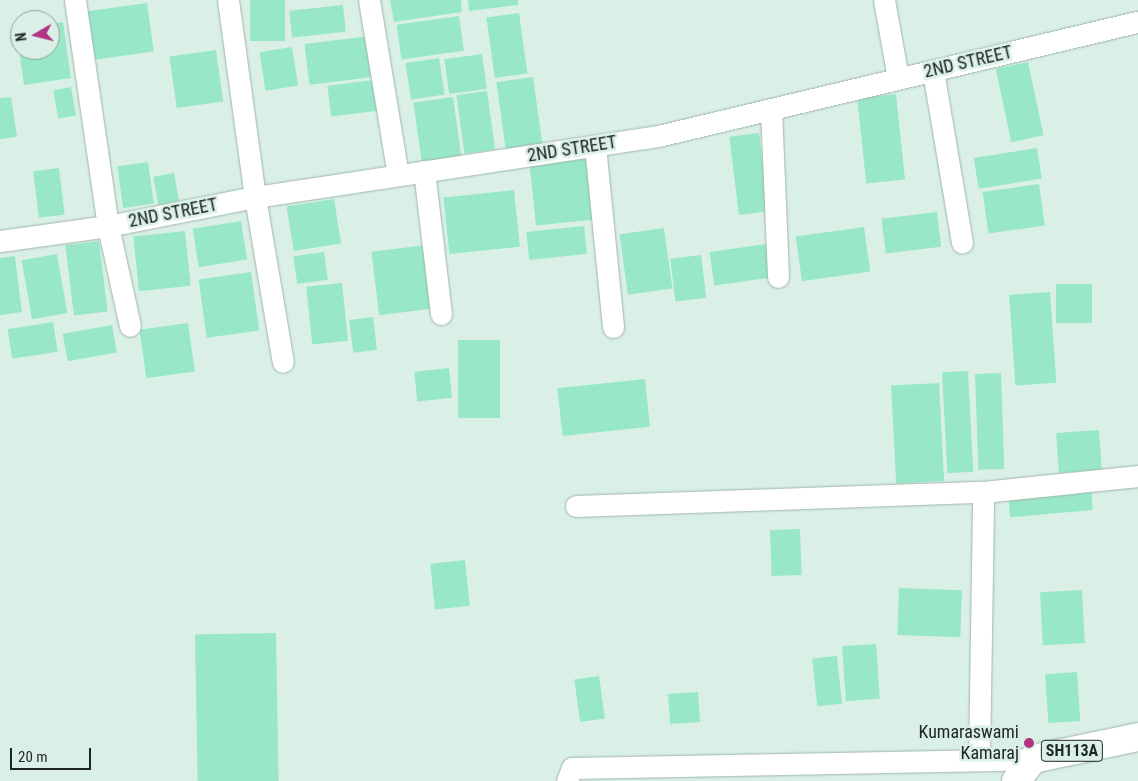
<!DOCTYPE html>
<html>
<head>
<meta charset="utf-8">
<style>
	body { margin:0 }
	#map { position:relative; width:1138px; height:781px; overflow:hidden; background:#daf0e6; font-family:"Roboto Condensed",sans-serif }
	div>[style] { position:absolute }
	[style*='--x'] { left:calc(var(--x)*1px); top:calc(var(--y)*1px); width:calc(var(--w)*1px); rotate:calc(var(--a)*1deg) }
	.building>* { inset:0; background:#98e8c7; transform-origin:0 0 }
	.roads { filter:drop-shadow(0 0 1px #a0b5ac) drop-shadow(0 0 1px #a0b5ac) }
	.minor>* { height:21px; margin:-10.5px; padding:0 10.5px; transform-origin:10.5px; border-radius:10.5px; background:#fff }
	.primary>* { height:28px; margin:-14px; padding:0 14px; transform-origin:14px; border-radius:14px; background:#fff }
	.dots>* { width:14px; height:14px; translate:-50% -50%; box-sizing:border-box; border:2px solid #daf0e6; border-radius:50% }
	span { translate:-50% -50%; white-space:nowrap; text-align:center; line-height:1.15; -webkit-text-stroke:5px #daf0e6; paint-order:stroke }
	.shield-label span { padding:1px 4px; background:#daf0e6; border:1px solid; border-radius:4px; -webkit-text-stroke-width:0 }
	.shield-label { font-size:16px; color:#1e2622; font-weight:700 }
	.street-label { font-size:18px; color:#1e2622 }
	.poi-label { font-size:18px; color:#1e2622 }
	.right { translate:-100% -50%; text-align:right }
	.north { position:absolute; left:10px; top:10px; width:50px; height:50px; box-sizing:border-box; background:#daf0e6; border:1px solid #8f9f98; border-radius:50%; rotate:262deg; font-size:14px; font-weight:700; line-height:20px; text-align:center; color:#1e2622 }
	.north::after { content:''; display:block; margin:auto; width:18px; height:22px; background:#b13382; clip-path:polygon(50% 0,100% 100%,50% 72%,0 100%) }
	.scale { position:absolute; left:10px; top:748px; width:81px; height:22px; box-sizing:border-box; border:2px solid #1e2622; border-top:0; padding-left:6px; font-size:15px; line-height:18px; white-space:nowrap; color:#1e2622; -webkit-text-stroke:4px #daf0e6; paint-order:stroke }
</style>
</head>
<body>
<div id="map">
	<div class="building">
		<i style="left:250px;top:0;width:35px;height:41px"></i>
		<i style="clip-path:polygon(390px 0,461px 0,462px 12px,394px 22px)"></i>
		<i style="clip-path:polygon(468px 0,518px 0,518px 5px,469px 11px)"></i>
		<i style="left:147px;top:3px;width:49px;height:60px;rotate:82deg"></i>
		<i style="left:343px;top:5px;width:27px;height:54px;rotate:84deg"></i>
		<i style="left:519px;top:13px;width:61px;height:33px;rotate:82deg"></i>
		<i style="left:459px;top:16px;width:35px;height:63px;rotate:82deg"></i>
		<i style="clip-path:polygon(63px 22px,71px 78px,24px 85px,19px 50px,50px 50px,50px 24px)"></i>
		<i style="left:370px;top:36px;width:41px;height:66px;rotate:83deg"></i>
		<i style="left:292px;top:47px;width:39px;height:33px;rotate:81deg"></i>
		<i style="left:216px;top:50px;width:52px;height:47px;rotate:82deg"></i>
		<i style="left:482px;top:54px;width:35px;height:38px;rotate:82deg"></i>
		<i style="left:439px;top:58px;width:37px;height:34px;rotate:81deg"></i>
		<i style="left:1028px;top:62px;width:75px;height:33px;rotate:78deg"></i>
		<i style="left:533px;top:77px;width:72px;height:37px;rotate:82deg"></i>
		<i style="left:374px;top:80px;width:31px;height:47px;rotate:83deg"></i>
		<i style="left:71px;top:87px;width:29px;height:18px;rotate:80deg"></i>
		<i style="left:487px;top:91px;width:59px;height:31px;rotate:82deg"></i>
		<i style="left:896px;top:94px;width:86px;height:39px;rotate:84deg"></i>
		<i style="clip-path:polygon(11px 97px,17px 137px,0 139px,0 98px)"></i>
		<i style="left:453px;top:97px;width:60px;height:40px;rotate:82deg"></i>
		<i style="left:759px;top:133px;width:79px;height:30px;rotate:83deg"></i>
		<i style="left:1037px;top:148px;width:31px;height:64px;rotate:81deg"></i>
		<i style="left:586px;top:156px;width:64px;height:57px;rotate:84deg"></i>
		<i style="left:148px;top:162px;width:42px;height:31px;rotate:82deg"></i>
		<i style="left:59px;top:168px;width:47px;height:26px;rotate:83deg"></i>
		<i style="left:174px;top:173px;width:29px;height:21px;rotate:80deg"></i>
		<i style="left:1039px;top:184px;width:42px;height:57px;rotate:82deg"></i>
		<i style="left:514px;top:190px;width:57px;height:71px;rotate:84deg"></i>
		<i style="left:334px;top:199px;width:45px;height:48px;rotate:81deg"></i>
		<i style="left:937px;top:212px;width:35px;height:56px;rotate:83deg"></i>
		<i style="left:241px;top:221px;width:39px;height:49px;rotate:81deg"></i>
		<i style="left:584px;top:226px;width:28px;height:58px;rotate:84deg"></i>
		<i style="left:864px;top:227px;width:45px;height:69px;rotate:82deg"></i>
		<i style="left:664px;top:228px;width:61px;height:45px;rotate:82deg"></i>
		<i style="left:185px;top:231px;width:55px;height:52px;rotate:84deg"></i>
		<i style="left:99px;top:241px;width:71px;height:34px;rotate:83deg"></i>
		<i style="left:766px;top:244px;width:34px;height:57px;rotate:82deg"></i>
		<i style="left:426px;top:245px;width:64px;height:55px;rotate:83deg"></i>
		<i style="left:324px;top:252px;width:28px;height:31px;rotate:82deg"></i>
		<i style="left:57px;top:254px;width:60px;height:36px;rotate:80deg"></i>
		<i style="left:701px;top:255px;width:43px;height:31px;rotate:83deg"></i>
		<i style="clip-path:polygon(15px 256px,22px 312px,0 315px,0 258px)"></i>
		<i style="left:251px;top:272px;width:59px;height:53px;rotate:82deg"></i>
		<i style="left:342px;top:283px;width:58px;height:36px;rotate:84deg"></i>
		<i style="left:1056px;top:284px;width:36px;height:39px"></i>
		<i style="left:1050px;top:292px;width:91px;height:41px;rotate:86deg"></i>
		<i style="left:373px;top:317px;width:33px;height:24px;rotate:83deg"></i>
		<i style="left:53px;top:322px;width:30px;height:46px;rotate:81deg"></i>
		<i style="left:188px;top:323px;width:49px;height:49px;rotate:82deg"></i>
		<i style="left:112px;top:325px;width:28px;height:50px;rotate:80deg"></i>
		<i style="left:500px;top:340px;width:78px;height:42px;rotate:90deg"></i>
		<i style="left:449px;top:368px;width:30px;height:35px;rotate:84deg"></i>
		<i style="left:968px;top:371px;width:101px;height:26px;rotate:87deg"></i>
		<i style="left:1001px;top:373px;width:96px;height:26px;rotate:88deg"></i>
		<i style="left:645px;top:379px;width:48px;height:88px;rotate:84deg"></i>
		<i style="left:939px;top:383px;width:98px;height:48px;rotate:87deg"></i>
		<i style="left:1099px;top:430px;width:40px;height:43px;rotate:86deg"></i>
		<i style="left:1091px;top:488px;width:22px;height:83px;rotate:85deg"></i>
		<i style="left:800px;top:529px;width:46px;height:30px;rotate:88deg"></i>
		<i style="left:465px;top:560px;width:46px;height:35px;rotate:84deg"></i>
		<i style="left:899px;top:588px;width:63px;height:47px;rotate:2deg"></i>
		<i style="left:1082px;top:590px;width:53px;height:42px;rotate:87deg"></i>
		<i style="left:276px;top:633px;width:148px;height:81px;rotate:89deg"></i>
		<i style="left:876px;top:644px;width:55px;height:34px;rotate:86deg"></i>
		<i style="left:837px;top:656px;width:48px;height:25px;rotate:84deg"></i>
		<i style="left:1077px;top:672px;width:49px;height:32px;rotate:86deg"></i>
		<i style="left:599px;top:676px;width:43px;height:25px;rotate:82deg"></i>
		<i style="left:698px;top:692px;width:30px;height:30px;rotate:86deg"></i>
	</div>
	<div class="roads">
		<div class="minor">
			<i style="--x:75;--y:0;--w:228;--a:81.7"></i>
			<i style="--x:108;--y:226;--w:102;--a:77.6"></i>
			<i style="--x:228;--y:0;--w:199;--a:82.2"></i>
			<i style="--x:255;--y:197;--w:167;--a:80.4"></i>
			<i style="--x:369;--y:0;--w:177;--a:80.6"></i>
			<i style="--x:884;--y:0;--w:79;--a:79.8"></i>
			<i style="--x:933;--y:71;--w:174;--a:80.4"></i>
			<i style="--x:771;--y:109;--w:168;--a:87.6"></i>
			<i style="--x:595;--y:146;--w:182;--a:84.3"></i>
			<i style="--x:424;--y:171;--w:144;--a:83.2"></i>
			<i style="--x:0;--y:241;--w:109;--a:-7.9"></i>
			<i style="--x:108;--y:226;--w:150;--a:-11.2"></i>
			<i style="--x:255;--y:197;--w:408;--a:-8.6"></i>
			<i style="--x:658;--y:136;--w:493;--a:-13.4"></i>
			<i style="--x:576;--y:506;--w:407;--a:-2"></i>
			<i style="--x:983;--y:492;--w:156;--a:-5.9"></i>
			<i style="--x:979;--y:760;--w:268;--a:-89.1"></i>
			<i style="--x:567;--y:781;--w:14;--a:-69"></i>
			<i style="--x:572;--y:768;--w:461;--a:-1.1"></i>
		</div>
		<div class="primary">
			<i style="--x:1016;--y:781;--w:28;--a:-52"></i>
			<i style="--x:1033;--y:759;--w:107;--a:-11.8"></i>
		</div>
	</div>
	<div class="dots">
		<i style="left:1029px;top:743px;background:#b13382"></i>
	</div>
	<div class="shield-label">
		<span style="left:1072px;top:751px">SH113A</span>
	</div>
	<div class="street-label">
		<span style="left:968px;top:62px;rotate:-13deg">2ND STREET</span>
		<span style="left:572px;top:149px;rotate:-9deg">2ND STREET</span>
		<span style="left:173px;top:213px;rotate:-11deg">2ND STREET</span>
	</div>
	<div class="poi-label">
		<span class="right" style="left:1019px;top:743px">Kumaraswami<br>Kamaraj</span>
	</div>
	<div class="north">N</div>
	<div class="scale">20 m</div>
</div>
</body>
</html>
